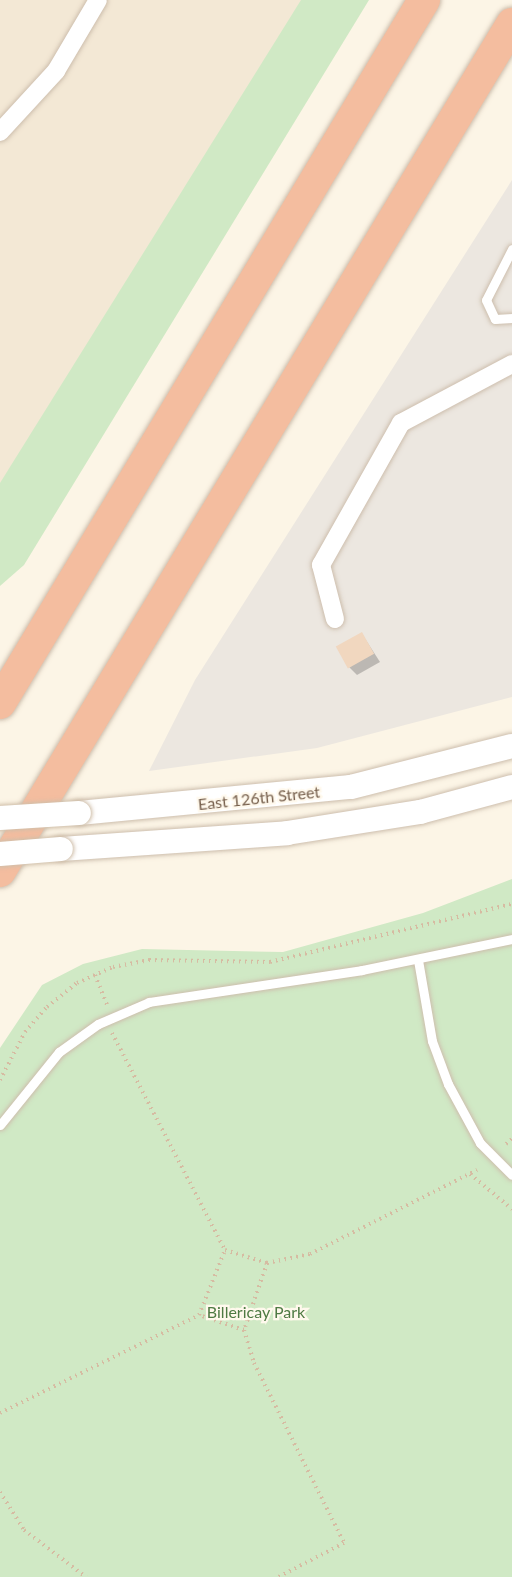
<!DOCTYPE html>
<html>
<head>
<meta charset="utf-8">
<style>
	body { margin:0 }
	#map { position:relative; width:512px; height:1577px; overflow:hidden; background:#fcf5e6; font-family:Lato,sans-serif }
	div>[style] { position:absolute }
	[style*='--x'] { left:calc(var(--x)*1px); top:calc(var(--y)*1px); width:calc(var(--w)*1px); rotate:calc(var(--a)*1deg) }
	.residential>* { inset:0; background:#f3e8d5 }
	.industrial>* { inset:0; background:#ece7e0 }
	.green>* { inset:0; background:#d0e9c5 }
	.shadow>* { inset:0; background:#0003 }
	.building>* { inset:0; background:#f1d7bf; transform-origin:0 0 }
	.path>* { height:4px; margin-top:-2px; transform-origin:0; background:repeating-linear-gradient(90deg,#d6bba2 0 1.5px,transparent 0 6px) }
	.roads { filter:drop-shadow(0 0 2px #cdbead) drop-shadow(0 0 2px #cdbead) }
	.service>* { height:9px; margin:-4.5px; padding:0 4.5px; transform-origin:4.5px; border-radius:4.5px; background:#fff }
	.minor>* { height:18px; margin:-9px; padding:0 9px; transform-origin:9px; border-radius:9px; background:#fff }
	.secondary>* { height:24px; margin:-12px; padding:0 12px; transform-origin:12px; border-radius:12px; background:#fff }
	.motorway>* { height:32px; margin:-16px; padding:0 16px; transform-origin:16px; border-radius:16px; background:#f4bd9f }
	.bridges { filter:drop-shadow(0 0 2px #d0bfaa) drop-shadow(0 0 2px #d0bfaa) }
	.secondary-bridge>* { height:24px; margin:-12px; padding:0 12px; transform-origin:12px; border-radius:12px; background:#fff }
	span { translate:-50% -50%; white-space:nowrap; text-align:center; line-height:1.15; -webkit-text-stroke:4.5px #fff9ed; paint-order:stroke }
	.street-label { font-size:16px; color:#755e4b }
	.park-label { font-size:16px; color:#4e7a43 }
</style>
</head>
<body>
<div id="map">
	<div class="residential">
		<i style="clip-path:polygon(0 0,309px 0,0 485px)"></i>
	</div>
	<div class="industrial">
		<i style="clip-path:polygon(512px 180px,512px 697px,317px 748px,149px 771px,195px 680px)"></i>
	</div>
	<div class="green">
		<i style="clip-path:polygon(301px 0,369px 0,24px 565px,0 586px,0 483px)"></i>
		<i style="clip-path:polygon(512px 879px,512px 1577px,0 1577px,0 1048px,42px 985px,83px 964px,142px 949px,283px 952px,423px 913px)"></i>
	</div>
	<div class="shadow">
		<i style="clip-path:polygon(362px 634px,380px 662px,357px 675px,349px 667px)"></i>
	</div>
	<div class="building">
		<i style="left:362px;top:632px;width:25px;height:30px;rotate:61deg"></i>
	</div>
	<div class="path">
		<i style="--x:95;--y:975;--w:32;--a:68"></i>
		<i style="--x:112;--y:1033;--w:245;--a:62.5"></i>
		<i style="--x:0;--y:1080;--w:54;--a:-62.5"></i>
		<i style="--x:25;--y:1032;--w:33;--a:-49"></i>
		<i style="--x:47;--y:1007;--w:38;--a:-39"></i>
		<i style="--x:77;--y:983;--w:39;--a:-24"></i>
		<i style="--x:113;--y:967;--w:37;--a:-11"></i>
		<i style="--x:149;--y:960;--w:121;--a:0.9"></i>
		<i style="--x:270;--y:962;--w:249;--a:-13.5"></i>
		<i style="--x:506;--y:1144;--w:8;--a:-40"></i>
		<i style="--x:470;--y:1174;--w:55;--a:39.8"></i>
		<i style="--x:267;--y:1263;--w:44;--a:-11.8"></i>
		<i style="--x:310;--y:1254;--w:187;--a:-26.7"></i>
		<i style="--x:244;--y:1330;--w:47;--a:-161.6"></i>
		<i style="--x:199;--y:1315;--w:70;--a:-68.2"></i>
		<i style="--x:225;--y:1250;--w:44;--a:17.2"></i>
		<i style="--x:267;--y:1263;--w:71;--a:108.9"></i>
		<i style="--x:244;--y:1330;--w:34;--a:73"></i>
		<i style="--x:254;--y:1363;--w:201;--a:63.4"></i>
		<i style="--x:344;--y:1543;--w:74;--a:152.7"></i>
		<i style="--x:0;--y:1413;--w:222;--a:-26.2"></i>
		<i style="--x:0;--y:1492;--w:45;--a:57.7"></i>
		<i style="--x:24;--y:1530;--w:78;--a:37.2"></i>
	</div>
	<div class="roads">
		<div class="service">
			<i style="--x:512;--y:249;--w:57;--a:117"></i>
			<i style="--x:486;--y:300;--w:21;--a:65"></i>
			<i style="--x:495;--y:319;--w:17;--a:-3"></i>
			<i style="--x:418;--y:960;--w:82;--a:80.2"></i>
			<i style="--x:432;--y:1041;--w:46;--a:69.6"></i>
			<i style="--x:448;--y:1084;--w:67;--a:61.5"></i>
			<i style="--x:480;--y:1143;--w:45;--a:45"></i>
			<i style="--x:0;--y:1125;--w:94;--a:-51.1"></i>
			<i style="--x:59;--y:1052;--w:48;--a:-35.7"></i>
			<i style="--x:98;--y:1024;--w:56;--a:-23.3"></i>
			<i style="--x:149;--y:1002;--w:215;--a:-8.5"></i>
			<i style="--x:362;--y:970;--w:153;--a:-11.7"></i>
		</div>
		<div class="minor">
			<i style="--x:0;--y:132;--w:83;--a:-47.4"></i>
			<i style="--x:56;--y:71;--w:82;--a:-59.4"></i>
			<i style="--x:335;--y:619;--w:56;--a:-104.5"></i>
			<i style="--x:321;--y:565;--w:163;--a:-60.6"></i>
			<i style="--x:401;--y:423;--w:126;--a:-28"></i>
		</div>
		<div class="secondary">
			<i style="--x:79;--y:813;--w:273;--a:-5.5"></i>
			<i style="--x:351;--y:787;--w:166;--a:-14.3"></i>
			<i style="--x:61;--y:849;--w:227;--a:-4"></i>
			<i style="--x:287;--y:833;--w:135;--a:-9"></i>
			<i style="--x:420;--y:812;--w:95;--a:-15.2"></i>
		</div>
		<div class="motorway">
			<i style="--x:0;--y:703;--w:821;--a:-58.9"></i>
			<i style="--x:0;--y:871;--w:990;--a:-58.85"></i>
		</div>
	</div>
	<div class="bridges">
		<div class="secondary-bridge">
			<i style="--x:0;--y:818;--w:79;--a:-3.6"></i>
			<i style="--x:0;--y:854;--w:61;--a:-4.7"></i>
		</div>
	</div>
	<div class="street-label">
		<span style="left:259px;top:798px;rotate:-6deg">East 126th Street</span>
	</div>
	<div class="park-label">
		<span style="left:256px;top:1312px">Billericay Park</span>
	</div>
</div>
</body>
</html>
